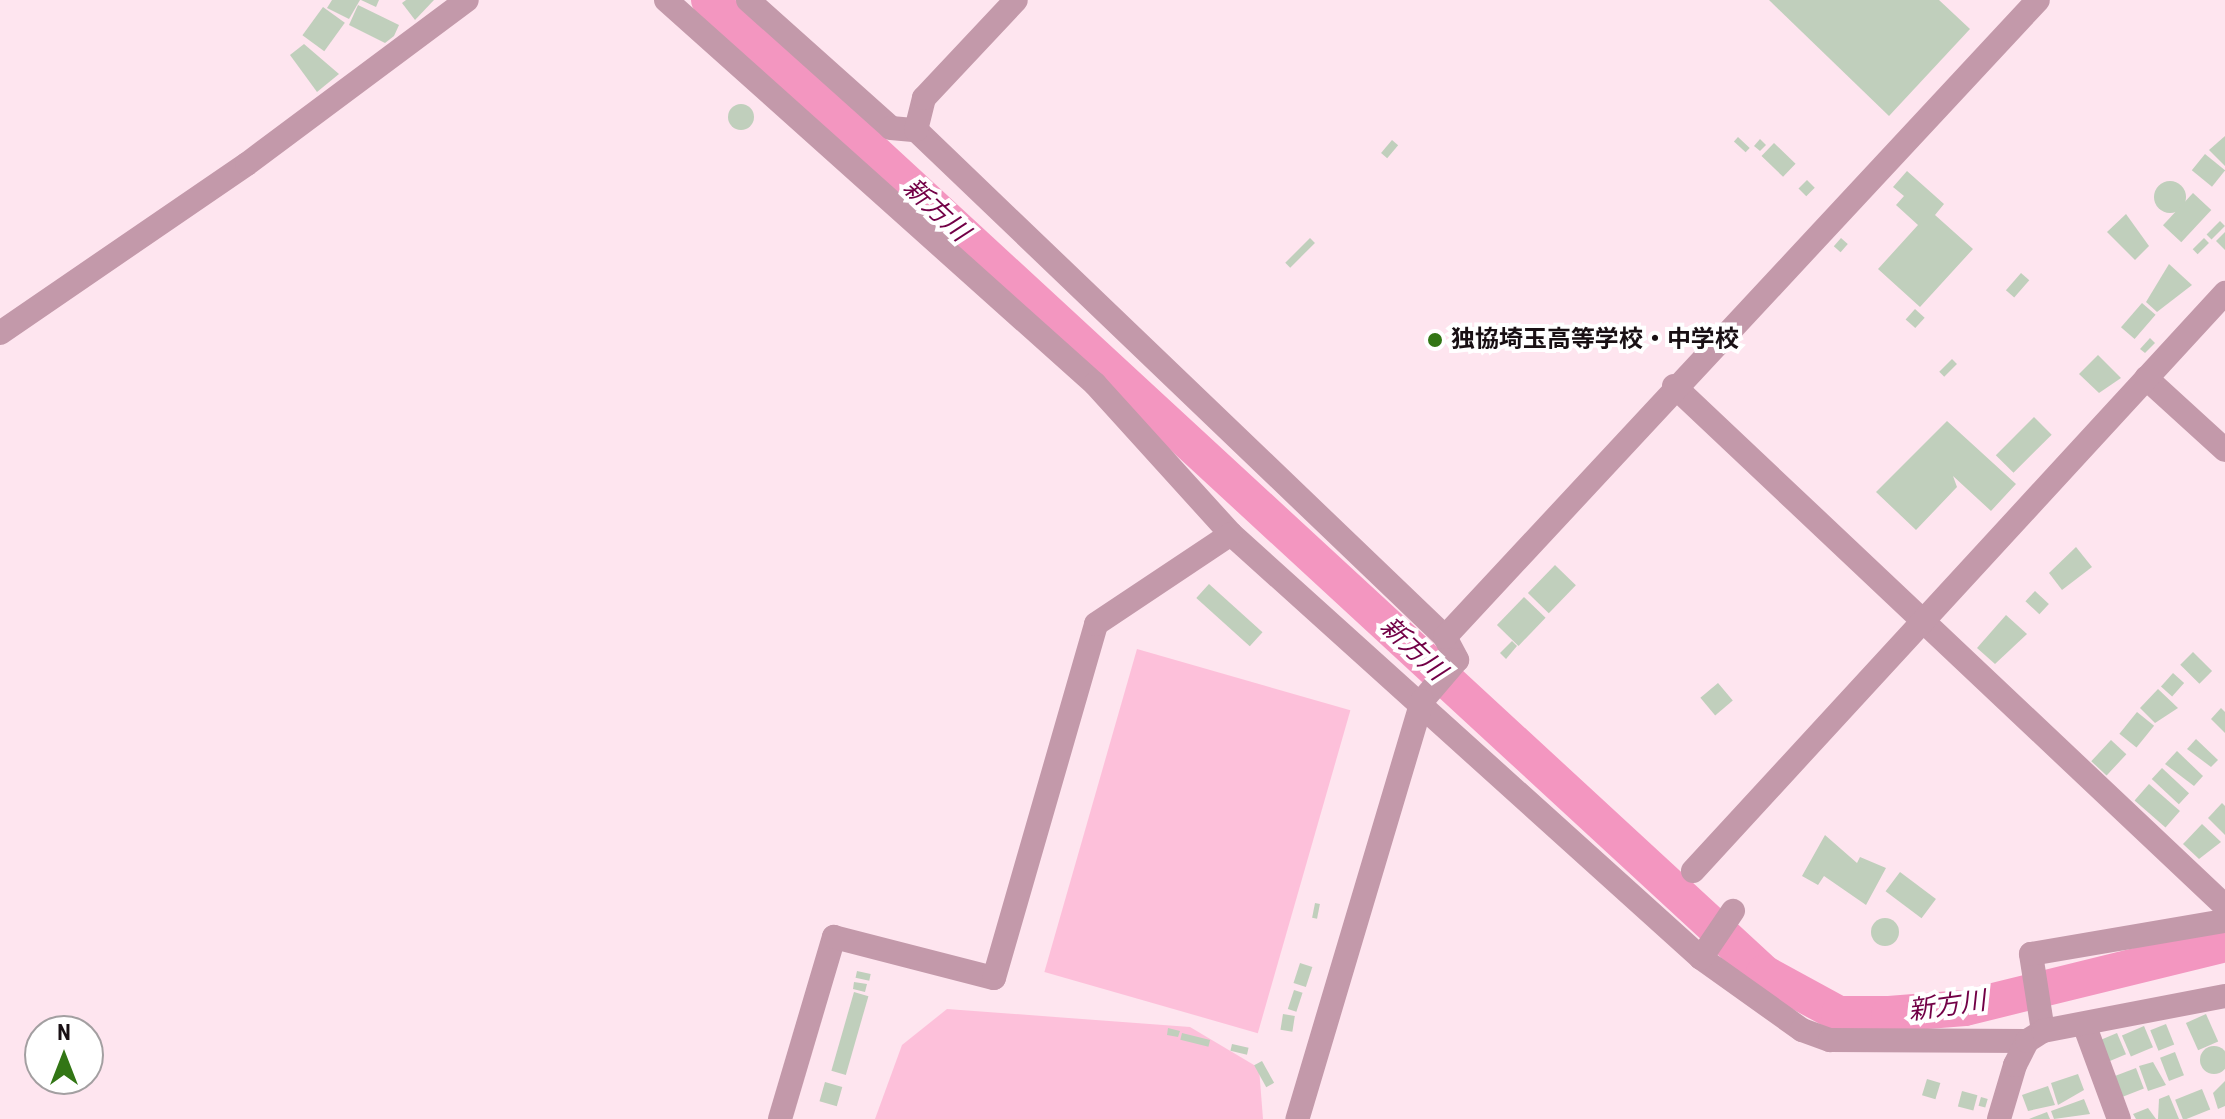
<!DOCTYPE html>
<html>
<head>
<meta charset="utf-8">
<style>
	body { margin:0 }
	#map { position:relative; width:2225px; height:1119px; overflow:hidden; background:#fee5ef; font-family:"Roboto Condensed","Noto Sans JP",sans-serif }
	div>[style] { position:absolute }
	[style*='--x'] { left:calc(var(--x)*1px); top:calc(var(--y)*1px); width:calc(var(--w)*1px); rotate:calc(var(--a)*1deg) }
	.green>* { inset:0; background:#fdc0da; transform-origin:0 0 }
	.river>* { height:36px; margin:-18px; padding:0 18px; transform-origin:18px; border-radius:18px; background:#f396c0 }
	.building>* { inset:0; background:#c0cfbc; transform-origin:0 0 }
	.round { border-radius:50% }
	.minor>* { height:24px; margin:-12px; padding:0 12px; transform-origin:12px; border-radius:12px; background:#c399aa }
	.dots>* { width:22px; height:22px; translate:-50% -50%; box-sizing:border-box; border:4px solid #fff; border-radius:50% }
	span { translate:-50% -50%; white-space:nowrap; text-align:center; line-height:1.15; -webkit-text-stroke:8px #fff; paint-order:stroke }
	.poi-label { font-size:24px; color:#191014; font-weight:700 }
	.left { translate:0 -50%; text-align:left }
	.water-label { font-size:26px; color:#720046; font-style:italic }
	.north { position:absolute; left:24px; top:1015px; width:80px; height:80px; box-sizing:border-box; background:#fff; border:2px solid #a39fa1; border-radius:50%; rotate:0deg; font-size:22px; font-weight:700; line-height:32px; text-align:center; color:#191014 }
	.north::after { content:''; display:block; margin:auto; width:28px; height:36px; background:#327615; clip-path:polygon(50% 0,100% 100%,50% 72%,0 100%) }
</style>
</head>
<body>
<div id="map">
	<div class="green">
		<i style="left:1137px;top:649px;width:222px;height:336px;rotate:16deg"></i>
		<i style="clip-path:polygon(947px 1009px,1190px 1027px,1259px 1068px,1263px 1119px,875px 1119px,902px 1045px)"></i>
	</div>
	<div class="river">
		<i style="--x:709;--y:0;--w:1435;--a:42.68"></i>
		<i style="--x:1764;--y:973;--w:85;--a:28.7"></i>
		<i style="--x:1839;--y:1014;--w:50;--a:0"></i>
		<i style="--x:1889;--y:1014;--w:76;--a:-4.5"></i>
		<i style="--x:1965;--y:1008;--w:268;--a:-13.8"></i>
	</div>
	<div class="building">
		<i style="clip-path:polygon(332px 0,360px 0,349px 19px,327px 8px)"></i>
		<i style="clip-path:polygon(361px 0,379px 0,376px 7px)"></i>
		<i style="clip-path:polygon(434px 0,415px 20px,402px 3px,406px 0)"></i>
		<i style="clip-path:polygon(1769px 0,1939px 0,1970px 29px,1889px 116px)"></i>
		<i style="clip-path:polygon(358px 5px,399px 25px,394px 36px,385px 43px,349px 25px)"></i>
		<i style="left:323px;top:7px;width:27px;height:35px;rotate:36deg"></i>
		<i style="clip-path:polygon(304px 44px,339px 74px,317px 92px,290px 55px)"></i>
		<i class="round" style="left:728px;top:104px;width:26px;height:26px"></i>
		<i style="clip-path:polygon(2225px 136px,2225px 166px,2209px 150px)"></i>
		<i style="left:1738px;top:137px;width:16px;height:6px;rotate:43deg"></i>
		<i style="clip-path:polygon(1760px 139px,1766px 145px,1760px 151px,1754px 146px)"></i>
		<i style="left:1392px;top:140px;width:8px;height:17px;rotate:40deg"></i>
		<i style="left:1774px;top:143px;width:30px;height:18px;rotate:44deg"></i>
		<i style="left:2205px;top:154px;width:26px;height:21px;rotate:39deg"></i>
		<i style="clip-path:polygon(1907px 171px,1944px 204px,1935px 215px,1973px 249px,1920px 307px,1878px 269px,1918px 225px,1896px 205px,1904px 196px,1893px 187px)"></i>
		<i style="left:1807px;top:180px;width:11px;height:12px;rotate:45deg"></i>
		<i class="round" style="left:2154px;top:181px;width:32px;height:32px"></i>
		<i style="left:2193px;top:193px;width:25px;height:44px;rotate:43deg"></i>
		<i style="clip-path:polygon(2126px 214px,2149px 246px,2135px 260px,2107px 232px)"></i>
		<i style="left:2220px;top:221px;width:7px;height:19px;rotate:45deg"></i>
		<i style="clip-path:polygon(2225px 232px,2225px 250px,2216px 241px)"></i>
		<i style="left:1310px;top:238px;width:7px;height:35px;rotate:45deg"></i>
		<i style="left:1841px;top:238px;width:9px;height:11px;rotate:41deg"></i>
		<i style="left:2204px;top:238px;width:7px;height:16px;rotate:45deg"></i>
		<i style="clip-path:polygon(2169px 264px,2192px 285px,2157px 312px,2146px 302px)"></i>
		<i style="left:2021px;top:273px;width:11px;height:23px;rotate:41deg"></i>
		<i style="left:2142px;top:303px;width:18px;height:32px;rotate:41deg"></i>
		<i style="left:1915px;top:309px;width:13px;height:14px;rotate:42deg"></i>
		<i style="clip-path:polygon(2150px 338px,2155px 343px,2145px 353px,2140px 349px)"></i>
		<i style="clip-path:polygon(2098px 355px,2121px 378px,2099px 393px,2079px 374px)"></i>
		<i style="left:1952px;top:359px;width:7px;height:18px;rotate:45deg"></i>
		<i style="left:2034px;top:417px;width:25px;height:54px;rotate:45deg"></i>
		<i style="clip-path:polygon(1947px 421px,2016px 484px,1991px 511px,1953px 476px,1957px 487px,1916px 530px,1876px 492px)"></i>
		<i style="clip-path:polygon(2076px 547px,2092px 567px,2062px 590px,2049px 573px)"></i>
		<i style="left:1555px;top:565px;width:29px;height:39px;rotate:44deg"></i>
		<i style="left:1209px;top:584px;width:72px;height:19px;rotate:42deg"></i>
		<i style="left:2035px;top:591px;width:19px;height:14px;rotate:43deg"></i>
		<i style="left:1524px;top:597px;width:30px;height:39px;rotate:44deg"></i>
		<i style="clip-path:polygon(2006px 615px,2027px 634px,1995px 664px,1977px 648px)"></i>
		<i style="clip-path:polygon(1512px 641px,1517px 646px,1506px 659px,1500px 653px)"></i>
		<i style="left:2193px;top:652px;width:27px;height:18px;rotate:45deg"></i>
		<i style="left:2173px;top:673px;width:15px;height:18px;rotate:42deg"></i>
		<i style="left:1718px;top:683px;width:23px;height:23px;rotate:50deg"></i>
		<i style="clip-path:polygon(2158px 689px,2178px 708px,2155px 723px,2140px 708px)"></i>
		<i style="clip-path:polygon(2221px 708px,2225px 712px,2225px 733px,2211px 719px)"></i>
		<i style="left:2137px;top:712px;width:22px;height:28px;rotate:39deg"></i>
		<i style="clip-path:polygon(2196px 739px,2218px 760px,2211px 767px,2187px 749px)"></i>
		<i style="left:2111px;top:740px;width:21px;height:29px;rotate:43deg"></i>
		<i style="clip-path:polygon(2177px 751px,2203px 776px,2194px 786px,2165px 764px)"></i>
		<i style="left:2162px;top:768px;width:37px;height:15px;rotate:43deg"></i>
		<i style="left:2149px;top:784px;width:41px;height:22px;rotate:41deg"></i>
		<i style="clip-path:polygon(2222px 803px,2225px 806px,2225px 835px,2208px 818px)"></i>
		<i style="clip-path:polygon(2202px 824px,2221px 842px,2199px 859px,2183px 844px)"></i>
		<i style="clip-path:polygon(1825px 835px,1857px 863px,1860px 857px,1886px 868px,1866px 905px,1824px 876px,1818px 885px,1802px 876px)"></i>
		<i style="left:1900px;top:872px;width:45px;height:24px;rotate:37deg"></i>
		<i style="left:1315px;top:903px;width:5px;height:15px;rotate:11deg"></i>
		<i class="round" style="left:1871px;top:918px;width:28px;height:28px"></i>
		<i style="left:1300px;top:963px;width:13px;height:21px;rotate:18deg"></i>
		<i style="left:857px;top:971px;width:14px;height:7px;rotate:12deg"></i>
		<i style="clip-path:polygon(854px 982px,867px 984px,865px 992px,853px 989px)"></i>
		<i style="left:1294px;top:990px;width:9px;height:20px;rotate:18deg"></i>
		<i style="left:854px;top:992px;width:15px;height:82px;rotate:16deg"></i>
		<i style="left:1283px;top:1014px;width:12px;height:16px;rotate:9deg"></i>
		<i style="left:2206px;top:1014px;width:30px;height:22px;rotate:66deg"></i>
		<i style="left:2166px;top:1024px;width:22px;height:17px;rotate:68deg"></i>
		<i style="left:2144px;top:1026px;width:23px;height:24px;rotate:67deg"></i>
		<i style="clip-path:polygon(1168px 1028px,1180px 1031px,1178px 1037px,1167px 1035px)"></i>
		<i style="left:1182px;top:1033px;width:29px;height:7px;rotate:14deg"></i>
		<i style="left:2117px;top:1033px;width:23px;height:20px;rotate:67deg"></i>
		<i style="left:1232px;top:1044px;width:17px;height:7px;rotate:13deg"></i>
		<i class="round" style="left:2200px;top:1046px;width:28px;height:28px"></i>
		<i style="left:2175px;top:1052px;width:25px;height:16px;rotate:69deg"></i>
		<i style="left:1262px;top:1061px;width:25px;height:9px;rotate:61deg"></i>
		<i style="clip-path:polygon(2153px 1062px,2166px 1085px,2148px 1091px,2139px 1066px)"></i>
		<i style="left:2136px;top:1068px;width:22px;height:24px;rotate:69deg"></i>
		<i style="clip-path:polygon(2078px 1074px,2084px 1090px,2058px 1105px,2051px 1083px)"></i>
		<i style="left:1927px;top:1079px;width:14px;height:17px;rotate:17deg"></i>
		<i style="clip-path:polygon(2225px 1081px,2225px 1106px,2218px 1109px,2213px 1093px)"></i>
		<i style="left:825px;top:1082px;width:18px;height:20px;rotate:16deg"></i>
		<i style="clip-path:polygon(2048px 1086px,2055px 1105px,2028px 1111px,2022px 1095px)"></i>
		<i style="left:2202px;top:1089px;width:22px;height:29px;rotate:68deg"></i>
		<i style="left:1962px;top:1091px;width:16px;height:16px;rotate:15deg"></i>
		<i style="clip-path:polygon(2169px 1095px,2179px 1119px,2158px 1119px,2159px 1099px)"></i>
		<i style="left:1981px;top:1097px;width:7px;height:9px;rotate:16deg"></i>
		<i style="clip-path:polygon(2084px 1099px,2090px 1114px,2054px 1119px,2051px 1111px)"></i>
		<i style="clip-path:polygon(2148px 1108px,2156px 1119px,2136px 1119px,2133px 1114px)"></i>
		<i style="clip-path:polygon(2047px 1112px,2050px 1119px,2029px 1119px)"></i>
	</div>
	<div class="minor">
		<i style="--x:666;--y:0;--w:576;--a:41.83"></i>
		<i style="--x:1095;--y:384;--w:202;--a:47.8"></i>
		<i style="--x:1231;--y:534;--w:633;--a:42.05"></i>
		<i style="--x:1701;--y:958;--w:124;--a:35.5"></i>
		<i style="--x:1802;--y:1030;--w:30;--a:20"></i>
		<i style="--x:1830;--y:1040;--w:197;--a:0.3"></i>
		<i style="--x:748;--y:0;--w:192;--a:41.8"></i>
		<i style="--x:891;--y:128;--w:25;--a:5"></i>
		<i style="--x:916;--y:130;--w:733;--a:43.78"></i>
		<i style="--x:1445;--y:637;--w:26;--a:62"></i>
		<i style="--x:1457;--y:660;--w:54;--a:130.5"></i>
		<i style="--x:1422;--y:701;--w:436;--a:106.6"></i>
		<i style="--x:916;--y:130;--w:33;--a:-76"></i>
		<i style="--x:924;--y:98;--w:134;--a:-46.8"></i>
		<i style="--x:0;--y:333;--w:299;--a:-34.4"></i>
		<i style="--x:247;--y:164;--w:274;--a:-36.7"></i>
		<i style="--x:2146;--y:378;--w:107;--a:42.3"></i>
		<i style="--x:1674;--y:386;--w:758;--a:43.34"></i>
		<i style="--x:1445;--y:637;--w:870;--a:-47.05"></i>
		<i style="--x:1693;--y:871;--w:786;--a:-47.37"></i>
		<i style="--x:1701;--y:958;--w:57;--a:-55.8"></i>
		<i style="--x:2084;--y:1024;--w:101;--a:69.8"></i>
		<i style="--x:2043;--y:1031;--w:78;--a:-98.9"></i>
		<i style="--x:2031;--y:954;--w:197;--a:-9.7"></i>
		<i style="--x:780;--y:1119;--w:190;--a:-73.5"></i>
		<i style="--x:834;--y:937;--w:165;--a:14.4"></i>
		<i style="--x:994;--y:978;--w:368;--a:-73.9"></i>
		<i style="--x:1096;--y:624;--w:162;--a:-33.7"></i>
		<i style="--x:1999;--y:1119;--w:56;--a:-73.5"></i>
		<i style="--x:2015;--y:1065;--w:27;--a:-63"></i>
		<i style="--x:2027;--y:1041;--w:19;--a:-32"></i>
		<i style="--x:2043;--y:1031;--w:185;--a:-10.9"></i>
	</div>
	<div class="dots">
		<i style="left:1435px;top:340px;background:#327615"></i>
	</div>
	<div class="poi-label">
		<span class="left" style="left:1451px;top:340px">独協埼玉高等学校・中学校</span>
	</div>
	<div class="water-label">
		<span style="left:936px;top:210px;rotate:43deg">新方川</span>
		<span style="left:1413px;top:649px;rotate:43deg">新方川</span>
		<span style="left:1947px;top:1006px;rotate:-8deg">新方川</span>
	</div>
	<div class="north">N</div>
</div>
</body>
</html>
